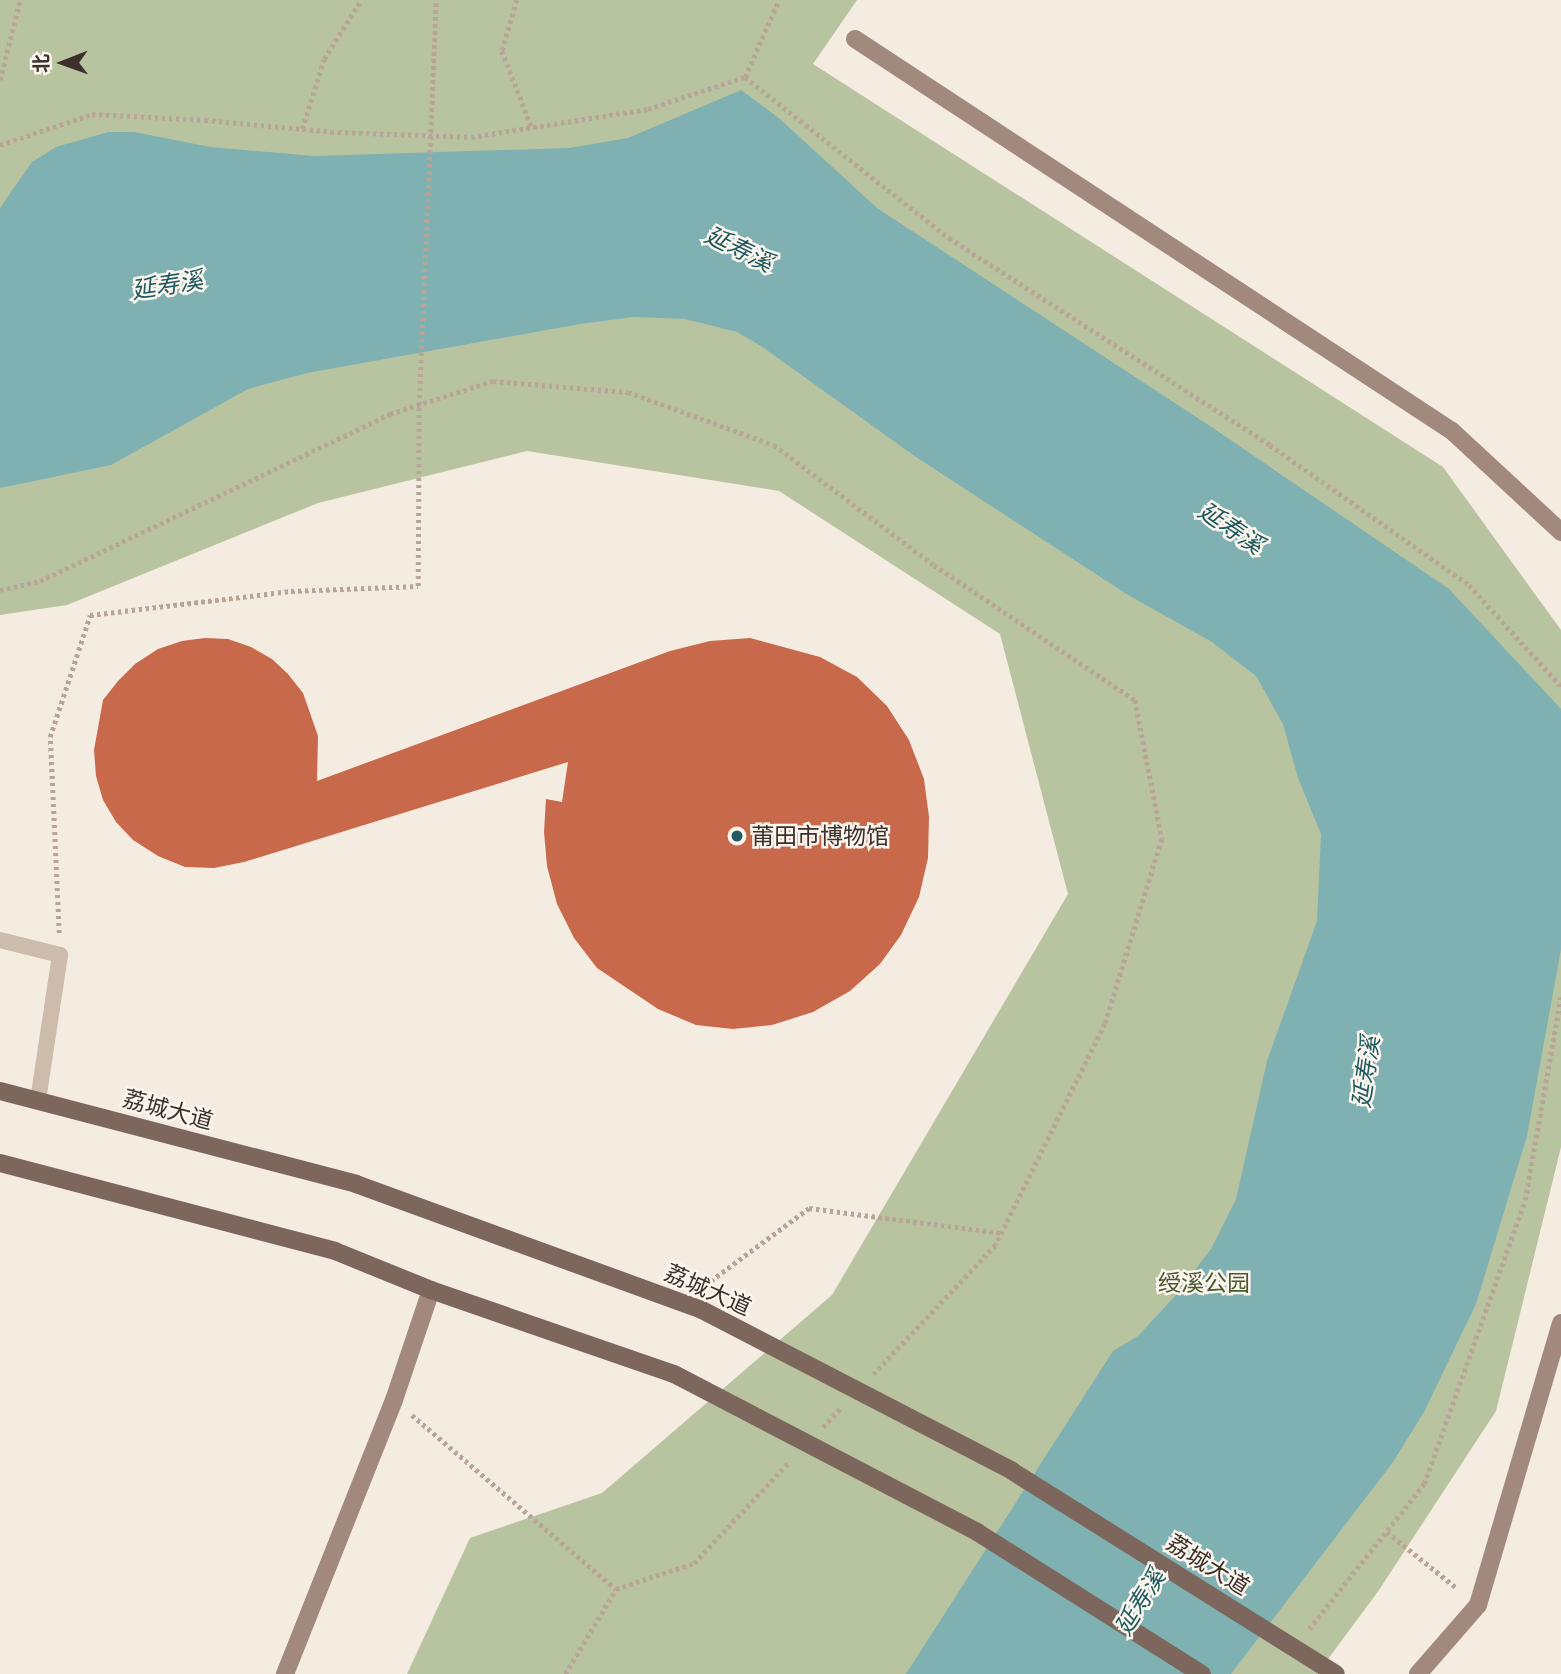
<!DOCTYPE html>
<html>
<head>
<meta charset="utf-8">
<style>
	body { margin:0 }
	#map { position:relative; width:1561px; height:1674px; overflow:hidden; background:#f4ebe1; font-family:Montserrat,"Noto Sans SC",sans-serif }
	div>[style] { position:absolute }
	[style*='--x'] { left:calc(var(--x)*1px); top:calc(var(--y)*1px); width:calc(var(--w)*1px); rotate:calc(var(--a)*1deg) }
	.green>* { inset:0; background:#b8c4a0 }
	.water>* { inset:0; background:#7fb0b2 }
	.building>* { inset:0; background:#c8694b }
	.path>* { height:4.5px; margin-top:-2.25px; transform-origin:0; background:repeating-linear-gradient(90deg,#b9a596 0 3.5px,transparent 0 7px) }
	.lane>* { height:16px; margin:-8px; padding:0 8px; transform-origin:8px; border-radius:8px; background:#cdbbac }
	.secondary>* { height:18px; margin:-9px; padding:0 9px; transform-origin:9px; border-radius:9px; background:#a18a7d }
	.primary>* { height:18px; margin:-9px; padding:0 9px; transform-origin:9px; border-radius:9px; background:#7d675c }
	.path-bridge>* { height:4.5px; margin-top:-2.25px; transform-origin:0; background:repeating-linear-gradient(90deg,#b9a596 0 3.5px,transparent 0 7px) }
	.primary-bridge>* { height:18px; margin:-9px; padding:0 9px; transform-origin:9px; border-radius:9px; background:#7d675c }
	.dots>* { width:19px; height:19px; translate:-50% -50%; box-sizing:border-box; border:4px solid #fbf5ee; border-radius:50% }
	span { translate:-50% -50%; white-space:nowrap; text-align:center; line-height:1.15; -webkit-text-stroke:5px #fbf5ee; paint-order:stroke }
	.poi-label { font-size:23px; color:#3b302b }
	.left { translate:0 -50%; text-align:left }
	.street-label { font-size:23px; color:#3b302b }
	.park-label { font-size:23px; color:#4a5a2e }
	.water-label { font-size:24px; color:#1f5a5e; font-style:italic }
	.north { position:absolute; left:28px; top:28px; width:70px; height:70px; -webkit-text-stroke:5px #fbf5ee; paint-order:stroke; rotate:269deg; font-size:19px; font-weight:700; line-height:28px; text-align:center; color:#3b302b }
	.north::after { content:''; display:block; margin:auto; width:24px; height:32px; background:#3b302b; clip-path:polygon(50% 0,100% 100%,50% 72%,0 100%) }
</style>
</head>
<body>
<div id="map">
	<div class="green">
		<i style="clip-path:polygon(0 0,857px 0,813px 64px,1443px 467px,1561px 630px,1561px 1147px,1496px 1411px,1379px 1590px,1317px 1674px,407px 1674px,470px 1538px,602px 1493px,832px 1295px,1068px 894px,1000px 634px,779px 491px,527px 451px,318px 503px,67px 605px,0 615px)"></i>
	</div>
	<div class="water">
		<i style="clip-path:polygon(741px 90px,780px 119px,877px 208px,1210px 426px,1449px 589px,1561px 709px,1561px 949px,1527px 1136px,1476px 1304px,1424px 1412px,1393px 1462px,1231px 1674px,906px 1674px,1113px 1351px,1138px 1336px,1175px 1296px,1211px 1249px,1236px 1199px,1267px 1061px,1317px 921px,1321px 834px,1298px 778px,1283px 724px,1256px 676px,1212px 642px,1128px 595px,916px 457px,761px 346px,737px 332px,685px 319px,634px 317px,580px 324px,307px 373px,248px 389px,111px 465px,0 488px,0 208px,32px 162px,56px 147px,108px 132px,134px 132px,210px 147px,314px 156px,569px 148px,628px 138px)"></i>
	</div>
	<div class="building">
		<i style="clip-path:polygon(205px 638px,228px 639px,251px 647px,272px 659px,288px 674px,303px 693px,318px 736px,317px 781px,670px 651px,710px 641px,750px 638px,820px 657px,857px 677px,887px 706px,909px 740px,924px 779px,929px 817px,928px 858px,919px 897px,901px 935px,880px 964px,850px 991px,813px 1012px,772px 1025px,733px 1029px,696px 1025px,658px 1009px,597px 968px,574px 938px,557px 904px,547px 866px,544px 832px,546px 799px,562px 802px,568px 762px,244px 862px,214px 868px,185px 867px,158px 856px,133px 840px,116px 822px,103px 800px,96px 776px,94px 750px,103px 700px,118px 681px,135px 664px,158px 649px,182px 641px)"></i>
	</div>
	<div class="path">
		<i style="--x:517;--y:0;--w:53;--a:106.4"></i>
		<i style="--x:502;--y:51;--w:83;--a:68.7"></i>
		<i style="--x:745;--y:77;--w:84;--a:-66.2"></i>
		<i style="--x:0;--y:80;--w:82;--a:-76"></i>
		<i style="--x:302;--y:129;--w:73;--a:-72.6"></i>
		<i style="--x:324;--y:59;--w:70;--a:-57.9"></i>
		<i style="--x:0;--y:145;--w:97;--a:-18.6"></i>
		<i style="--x:92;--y:114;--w:113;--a:3"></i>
		<i style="--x:205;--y:120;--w:134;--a:5.2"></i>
		<i style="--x:338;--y:132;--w:133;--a:2.2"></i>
		<i style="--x:471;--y:137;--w:179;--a:-9"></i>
		<i style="--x:648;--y:109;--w:102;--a:-18.3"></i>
		<i style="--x:745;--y:77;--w:260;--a:38.3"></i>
		<i style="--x:949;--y:238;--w:382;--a:32.8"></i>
		<i style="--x:1270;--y:445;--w:243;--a:35.1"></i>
		<i style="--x:1469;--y:585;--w:137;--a:47.7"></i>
		<i style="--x:0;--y:590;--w:41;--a:-12.7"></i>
		<i style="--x:40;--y:581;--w:388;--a:-25.5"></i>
		<i style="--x:390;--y:414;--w:108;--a:-17.8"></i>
		<i style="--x:493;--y:381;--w:135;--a:4.7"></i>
		<i style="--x:628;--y:392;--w:155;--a:20"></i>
		<i style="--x:774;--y:445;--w:200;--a:36.9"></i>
		<i style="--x:934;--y:565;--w:242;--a:33.9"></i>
		<i style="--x:1135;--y:700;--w:142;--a:79"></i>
		<i style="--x:1162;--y:839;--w:194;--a:107.1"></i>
		<i style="--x:1105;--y:1024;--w:246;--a:116.3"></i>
		<i style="--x:996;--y:1245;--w:178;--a:133.4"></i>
		<i style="--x:59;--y:933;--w:196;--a:-92.6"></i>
		<i style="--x:50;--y:737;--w:128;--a:-71.8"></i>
		<i style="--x:90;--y:615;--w:202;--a:-6.8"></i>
		<i style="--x:291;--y:591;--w:127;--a:-2.3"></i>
		<i style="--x:418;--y:586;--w:181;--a:-89.7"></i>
		<i style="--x:705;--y:1285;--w:129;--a:-36.5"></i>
		<i style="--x:809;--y:1208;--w:195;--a:7.4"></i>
		<i style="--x:412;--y:1415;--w:268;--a:40.5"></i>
		<i style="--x:823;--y:1427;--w:26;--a:-47"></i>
		<i style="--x:1387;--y:1532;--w:90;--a:38.7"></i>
		<i style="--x:1309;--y:1629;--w:185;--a:-51.6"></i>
		<i style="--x:1424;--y:1484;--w:301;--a:-70.4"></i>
		<i style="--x:1525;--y:1200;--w:207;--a:-80"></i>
		<i style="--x:565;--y:1674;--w:99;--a:-59"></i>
		<i style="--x:616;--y:1589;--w:82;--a:-18.4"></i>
		<i style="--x:694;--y:1563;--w:140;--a:-46.7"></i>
	</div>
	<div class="lane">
		<i style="--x:0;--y:940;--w:62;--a:14"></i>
		<i style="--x:60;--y:955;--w:148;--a:98.6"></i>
	</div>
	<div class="secondary">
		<i style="--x:855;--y:39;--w:714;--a:33.29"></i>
		<i style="--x:1452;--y:431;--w:149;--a:42.8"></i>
		<i style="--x:285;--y:1674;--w:295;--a:-68.3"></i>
		<i style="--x:394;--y:1400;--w:116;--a:-71.4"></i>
		<i style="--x:1418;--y:1674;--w:91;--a:-49"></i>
		<i style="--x:1478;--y:1605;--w:294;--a:-73.6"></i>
	</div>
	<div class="primary">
		<i style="--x:0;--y:1091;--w:368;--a:14.6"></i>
		<i style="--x:356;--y:1184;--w:368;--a:20"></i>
		<i style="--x:0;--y:1163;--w:346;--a:14.7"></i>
		<i style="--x:335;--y:1251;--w:104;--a:22.1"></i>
		<i style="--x:431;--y:1290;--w:257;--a:19.1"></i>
	</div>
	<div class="path-bridge">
		<i style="--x:419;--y:405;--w:405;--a:-87.6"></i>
	</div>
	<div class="primary-bridge">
		<i style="--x:702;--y:1310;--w:349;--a:27.4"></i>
		<i style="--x:1012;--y:1471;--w:382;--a:32.1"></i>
		<i style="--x:674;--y:1374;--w:342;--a:27.5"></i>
		<i style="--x:977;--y:1532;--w:266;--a:32.3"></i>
	</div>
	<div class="dots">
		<i style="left:737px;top:836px;background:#1f5a5e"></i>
	</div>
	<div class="poi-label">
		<span class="left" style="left:751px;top:836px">莆田市博物馆</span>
	</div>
	<div class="street-label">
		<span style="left:168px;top:1110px;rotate:15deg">荔城大道</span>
		<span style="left:708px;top:1290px;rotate:24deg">荔城大道</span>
		<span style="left:1208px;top:1565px;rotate:32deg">荔城大道</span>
	</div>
	<div class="park-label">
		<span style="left:1204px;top:1283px">绶溪公园</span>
	</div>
	<div class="water-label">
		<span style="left:739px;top:249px;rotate:26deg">延寿溪</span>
		<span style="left:167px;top:285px;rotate:-9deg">延寿溪</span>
		<span style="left:1231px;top:528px;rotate:34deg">延寿溪</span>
		<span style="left:1366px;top:1072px;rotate:-82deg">延寿溪</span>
		<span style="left:1140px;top:1602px;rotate:-58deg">延寿溪</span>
	</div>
	<div class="north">北</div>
</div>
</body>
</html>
